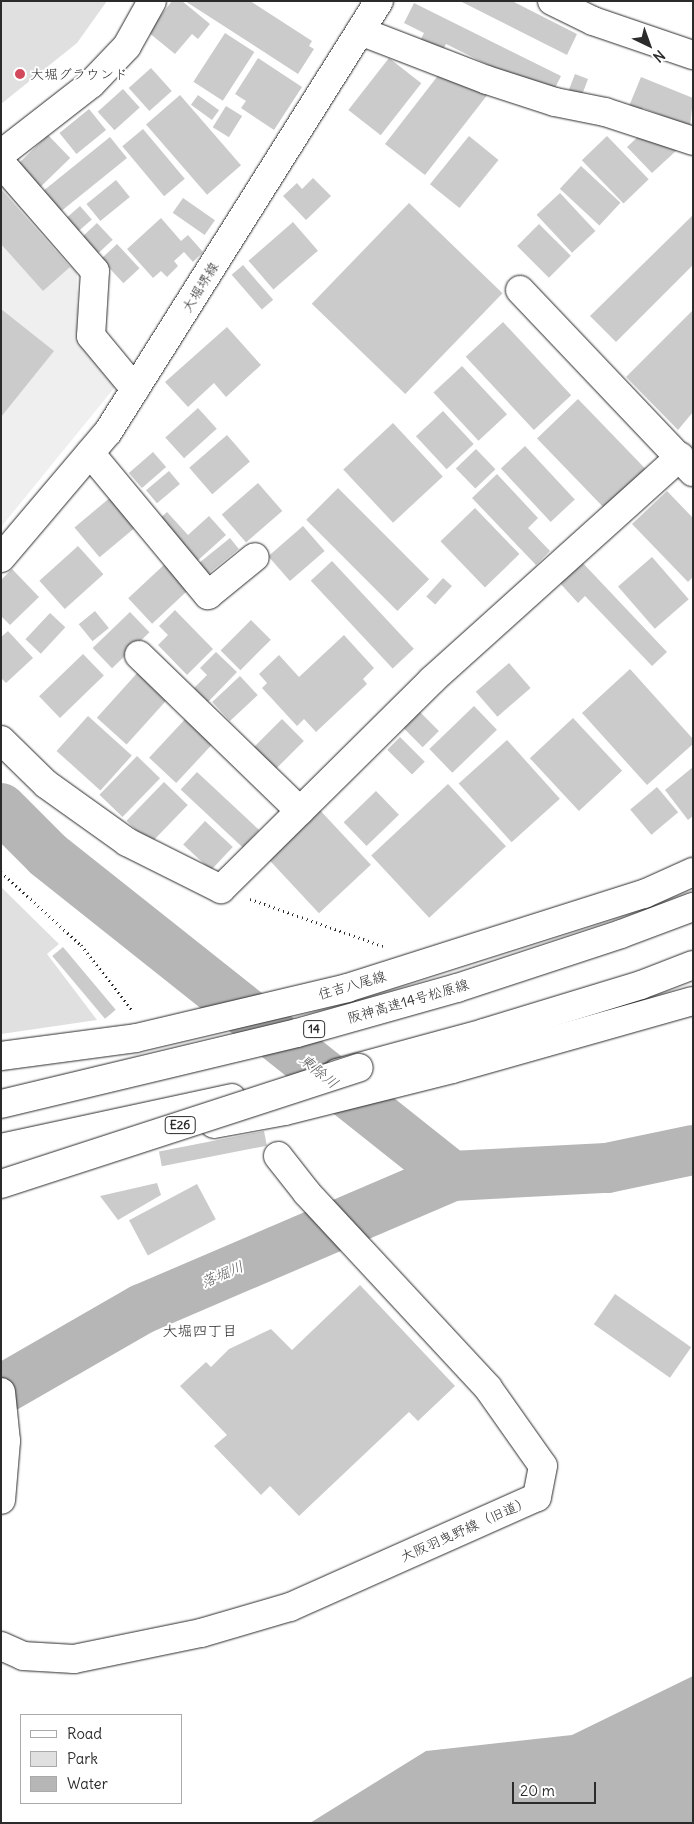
<!DOCTYPE html>
<html>
<head>
<meta charset="utf-8">
<style>
	body { margin:0 }
	#map { position:relative; width:694px; height:1824px; overflow:hidden; background:#fff; font-family:Delius,"Klee One",sans-serif }
	div>[style] { position:absolute }
	[style*='--x'] { left:calc(var(--x)*1px); top:calc(var(--y)*1px); width:calc(var(--w)*1px); rotate:calc(var(--a)*1deg) }
	.built>* { inset:0; background:#efefef }
	.green>* { inset:0; background:#e0e0e0 }
	.water>* { inset:0; background:#b6b6b6 }
	.river>* { height:50px; margin:-25px; padding:0 25px; transform-origin:25px; border-radius:25px; background:#b6b6b6 }
	.building>* { inset:0; background:#cbcbcb; transform-origin:0 0 }
	.path>* { height:3px; margin-top:-1.5px; transform-origin:0; background:repeating-linear-gradient(90deg,#2b2b2b 0 1px,transparent 0 5px) }
	.roads { filter:drop-shadow(0 0 1px #2b2b2b) drop-shadow(0 0 1px #2b2b2b) }
	.minor>* { height:28px; margin:-14px; padding:0 14px; transform-origin:14px; border-radius:14px; background:#fff }
	.tertiary>* { height:28px; margin:-14px; padding:0 14px; transform-origin:14px; border-radius:14px; background:#fff }
	.secondary>* { height:28px; margin:-14px; padding:0 14px; transform-origin:14px; border-radius:14px; background:#fff }
	.motorway>* { height:28px; margin:-14px; padding:0 14px; transform-origin:14px; border-radius:14px; background:#fff }
	.bridges { filter:drop-shadow(0 0 1px #2b2b2b) drop-shadow(0 0 1px #2b2b2b) }
	.motorway-bridge>* { height:28px; margin:-14px; padding:0 14px; transform-origin:14px; border-radius:14px; background:#fff }
	.dots>* { width:14px; height:14px; translate:-50% -50%; box-sizing:border-box; border:2px solid #fff; border-radius:50% }
	span { translate:-50% -50%; white-space:nowrap; text-align:center; line-height:1.15; -webkit-text-stroke:4px #fff; paint-order:stroke }
	.shield-label span { padding:1px 4px; background:#fff; border:1px solid; border-radius:4px; -webkit-text-stroke-width:0 }
	.shield-label { font-size:12px; color:#2b2b2b; font-weight:700 }
	.poi-label { font-size:14px; color:#2b2b2b }
	.left { translate:0 -50%; text-align:left }
	.street-label { font-size:14px; color:#2b2b2b }
	.water-label { font-size:15px; color:#5c5c5c; font-style:italic }
	.neighbourhood-label { font-size:15px; color:#2b2b2b }
	.frame { position:absolute; inset:0; border:2px solid #2b2b2b; pointer-events:none }
	.legend { position:absolute; left:20px; top:1714px; width:162px; height:90px; box-sizing:border-box; background:#fff; border:1px solid #aaa; margin:0; padding:6px 9px; list-style:none; font-size:15px; color:#2b2b2b }
	.legend li { display:flex; align-items:center; gap:10px; height:25px }
	.legend b { width:25px; border:1px solid #aaa }
	.north { position:absolute; left:624px; top:20px; width:50px; height:50px; -webkit-text-stroke:4px #fff; paint-order:stroke; rotate:138deg; font-size:14px; font-weight:700; line-height:20px; text-align:center; color:#2b2b2b }
	.north::after { content:''; display:block; margin:auto; width:18px; height:22px; background:#2b2b2b; clip-path:polygon(50% 0,100% 100%,50% 72%,0 100%) }
	.scale { position:absolute; left:512px; top:1782px; width:84px; height:22px; box-sizing:border-box; border:2px solid #2b2b2b; border-top:0; padding-left:6px; font-size:15px; line-height:18px; white-space:nowrap; color:#2b2b2b; -webkit-text-stroke:4px #fff; paint-order:stroke }
</style>
</head>
<body>
<div id="map">
	<div class="built">
		<i style="clip-path:polygon(1px 177px,77px 273px,78px 336px,115px 387px,1px 527px)"></i>
	</div>
	<div class="green">
		<i style="clip-path:polygon(1px 1px,107px 1px,77px 43px,1px 104px)"></i>
		<i style="clip-path:polygon(1px 887px,59px 944px,47px 954px,97px 1020px,1px 1034px)"></i>
	</div>
	<div class="water">
		<i style="clip-path:polygon(693px 1676px,693px 1823px,310px 1823px,426px 1751px,572px 1735px)"></i>
	</div>
	<div class="river">
		<i style="--x:1;--y:808;--w:66;--a:45"></i>
		<i style="--x:48;--y:855;--w:516;--a:38.47"></i>
		<i style="--x:1;--y:1390;--w:163;--a:-29.9"></i>
		<i style="--x:142;--y:1309;--w:337;--a:-23.2"></i>
		<i style="--x:452;--y:1176;--w:155;--a:-3"></i>
		<i style="--x:607;--y:1168;--w:88;--a:-11.8"></i>
	</div>
	<div class="building">
		<i style="clip-path:polygon(172px 1px,182px 1px,210px 24px,198px 39px,192px 34px,175px 54px,148px 32px)"></i>
		<i style="clip-path:polygon(185px 1px,250px 1px,312px 41px,309px 46px,314px 49px,298px 74px)"></i>
		<i style="clip-path:polygon(460px 1px,512px 1px,577px 34px,567px 55px)"></i>
		<i style="clip-path:polygon(414px 3px,561px 76px,551px 96px,446px 44px,442px 52px,420px 41px,424px 33px,404px 23px)"></i>
		<i style="left:225px;top:33px;width:35px;height:58px;rotate:33deg"></i>
		<i style="clip-path:polygon(258px 58px,302px 87px,274px 130px,241px 108px,246px 101px,235px 94px)"></i>
		<i style="left:389px;top:58px;width:41px;height:66px;rotate:38deg"></i>
		<i style="left:151px;top:68px;width:31px;height:30px;rotate:48deg"></i>
		<i style="clip-path:polygon(440px 73px,492px 89px,425px 175px,385px 144px)"></i>
		<i style="left:575px;top:74px;width:14px;height:25px;rotate:21deg"></i>
		<i style="clip-path:polygon(641px 77px,693px 98px,690px 127px,643px 108px,639px 116px,627px 111px)"></i>
		<i style="left:123px;top:89px;width:25px;height:34px;rotate:48deg"></i>
		<i style="left:180px;top:95px;width:93px;height:45px;rotate:49deg"></i>
		<i style="left:198px;top:95px;width:26px;height:12px;rotate:36deg"></i>
		<i style="left:226px;top:106px;width:19px;height:25px;rotate:32deg"></i>
		<i style="left:89px;top:109px;width:27px;height:38px;rotate:51deg"></i>
		<i style="left:143px;top:129px;width:65px;height:27px;rotate:50deg"></i>
		<i style="clip-path:polygon(642px 133px,677px 150px,652px 173px,627px 147px)"></i>
		<i style="left:48px;top:135px;width:32px;height:43px;rotate:46deg"></i>
		<i style="left:469px;top:136px;width:38px;height:62px;rotate:39deg"></i>
		<i style="left:607px;top:136px;width:60px;height:35px;rotate:46deg"></i>
		<i style="left:110px;top:137px;width:27px;height:86px;rotate:51deg"></i>
		<i style="left:581px;top:166px;width:54px;height:31px;rotate:43deg"></i>
		<i style="clip-path:polygon(313px 178px,331px 196px,306px 220px,283px 196px,297px 183px,302px 189px)"></i>
		<i style="left:116px;top:180px;width:22px;height:38px;rotate:51deg"></i>
		<i style="clip-path:polygon(1px 189px,70px 267px,43px 291px,1px 244px)"></i>
		<i style="left:560px;top:193px;width:52px;height:32px;rotate:47deg"></i>
		<i style="left:183px;top:198px;width:39px;height:18px;rotate:35deg"></i>
		<i style="left:409px;top:203px;width:130px;height:140px;rotate:44deg"></i>
		<i style="left:80px;top:206px;width:18px;height:22px;rotate:49deg"></i>
		<i style="clip-path:polygon(693px 215px,693px 265px,616px 342px,590px 316px)"></i>
		<i style="clip-path:polygon(161px 218px,181px 241px,188px 235px,203px 252px,193px 262px,184px 252px,174px 261px,178px 266px,167px 277px,161px 271px,153px 278px,127px 249px)"></i>
		<i style="left:293px;top:222px;width:38px;height:59px;rotate:49deg"></i>
		<i style="left:97px;top:223px;width:23px;height:23px;rotate:47deg"></i>
		<i style="left:539px;top:224px;width:45px;height:31px;rotate:45deg"></i>
		<i style="left:117px;top:244px;width:33px;height:22px;rotate:47deg"></i>
		<i style="left:243px;top:265px;width:46px;height:15px;rotate:49deg"></i>
		<i style="clip-path:polygon(1px 309px,54px 351px,1px 417px)"></i>
		<i style="clip-path:polygon(693px 310px,693px 412px,678px 430px,626px 377px)"></i>
		<i style="left:503px;top:322px;width:100px;height:51px;rotate:47deg"></i>
		<i style="clip-path:polygon(227px 327px,261px 365px,226px 397px,214px 383px,188px 407px,165px 382px)"></i>
		<i style="left:462px;top:366px;width:66px;height:39px;rotate:47deg"></i>
		<i style="left:578px;top:399px;width:98px;height:57px;rotate:46deg"></i>
		<i style="left:198px;top:408px;width:28px;height:44px;rotate:48deg"></i>
		<i style="left:443px;top:411px;width:45px;height:37px;rotate:47deg"></i>
		<i style="left:393px;top:423px;width:73px;height:68px;rotate:47deg"></i>
		<i style="left:227px;top:435px;width:35px;height:50px;rotate:49deg"></i>
		<i style="left:525px;top:446px;width:73px;height:33px;rotate:47deg"></i>
		<i style="left:476px;top:449px;width:28px;height:28px;rotate:46deg"></i>
		<i style="left:153px;top:452px;width:20px;height:32px;rotate:49deg"></i>
		<i style="left:169px;top:471px;width:17px;height:30px;rotate:50deg"></i>
		<i style="clip-path:polygon(497px 474px,538px 518px,528px 528px,550px 551px,536px 565px,472px 498px)"></i>
		<i style="left:258px;top:483px;width:37px;height:48px;rotate:49deg"></i>
		<i style="left:338px;top:488px;width:129px;height:45px;rotate:45deg"></i>
		<i style="clip-path:polygon(667px 491px,693px 518px,693px 577px,688px 582px,632px 524px)"></i>
		<i style="left:112px;top:496px;width:39px;height:49px;rotate:50deg"></i>
		<i style="left:475px;top:508px;width:64px;height:48px;rotate:46deg"></i>
		<i style="clip-path:polygon(167px 512px,188px 535px,209px 516px,226px 535px,195px 563px,157px 521px)"></i>
		<i style="left:303px;top:526px;width:33px;height:46px;rotate:49deg"></i>
		<i style="left:230px;top:538px;width:14px;height:43px;rotate:51deg"></i>
		<i style="left:78px;top:546px;width:38px;height:52px;rotate:48deg"></i>
		<i style="left:652px;top:557px;width:56px;height:45px;rotate:49deg"></i>
		<i style="clip-path:polygon(580px 560px,667px 652px,652px 666px,585px 596px,578px 603px,558px 581px)"></i>
		<i style="left:332px;top:561px;width:120px;height:29px;rotate:47deg"></i>
		<i style="left:167px;top:562px;width:35px;height:53px;rotate:47deg"></i>
		<i style="clip-path:polygon(12px 569px,39px 597px,10px 625px,1px 616px,1px 580px)"></i>
		<i style="left:443px;top:578px;width:12px;height:25px;rotate:42deg"></i>
		<i style="clip-path:polygon(175px 610px,213px 649px,187px 675px,158px 645px,168px 635px,159px 626px)"></i>
		<i style="left:95px;top:611px;width:22px;height:21px;rotate:51deg"></i>
		<i style="left:130px;top:612px;width:28px;height:52px;rotate:46deg"></i>
		<i style="left:50px;top:613px;width:21px;height:36px;rotate:43deg"></i>
		<i style="left:251px;top:620px;width:28px;height:43px;rotate:45deg"></i>
		<i style="clip-path:polygon(8px 631px,33px 658px,6px 683px,1px 678px,1px 637px)"></i>
		<i style="clip-path:polygon(344px 635px,374px 668px,363px 679px,367px 684px,316px 732px,304px 719px,297px 726px,262px 688px,267px 683px,259px 674px,279px 655px,299px 677px)"></i>
		<i style="clip-path:polygon(216px 652px,237px 672px,208px 702px,194px 688px,207px 675px,200px 668px)"></i>
		<i style="left:83px;top:654px;width:30px;height:61px;rotate:46deg"></i>
		<i style="left:509px;top:663px;width:33px;height:44px;rotate:49deg"></i>
		<i style="clip-path:polygon(630px 669px,693px 739px,693px 744px,647px 785px,582px 713px)"></i>
		<i style="left:139px;top:671px;width:40px;height:63px;rotate:42deg"></i>
		<i style="left:240px;top:676px;width:26px;height:38px;rotate:47deg"></i>
		<i style="left:474px;top:706px;width:33px;height:62px;rotate:46deg"></i>
		<i style="left:417px;top:709px;width:31px;height:23px;rotate:45deg"></i>
		<i style="left:88px;top:716px;width:59px;height:47px;rotate:42deg"></i>
		<i style="left:188px;top:716px;width:37px;height:57px;rotate:43deg"></i>
		<i style="left:573px;top:718px;width:72px;height:59px;rotate:47deg"></i>
		<i style="left:282px;top:719px;width:31px;height:42px;rotate:45deg"></i>
		<i style="left:400px;top:737px;width:35px;height:18px;rotate:45deg"></i>
		<i style="left:507px;top:740px;width:79px;height:65px;rotate:48deg"></i>
		<i style="left:137px;top:756px;width:32px;height:54px;rotate:44deg"></i>
		<i style="clip-path:polygon(693px 767px,693px 816px,688px 820px,665px 790px)"></i>
		<i style="left:197px;top:772px;width:85px;height:24px;rotate:43deg"></i>
		<i style="left:164px;top:782px;width:33px;height:54px;rotate:44deg"></i>
		<i style="left:448px;top:784px;width:85px;height:105px;rotate:47deg"></i>
		<i style="left:657px;top:787px;width:33px;height:35px;rotate:50deg"></i>
		<i style="left:376px;top:791px;width:33px;height:45px;rotate:46deg"></i>
		<i style="left:317px;top:807px;width:79px;height:71px;rotate:47deg"></i>
		<i style="left:205px;top:821px;width:38px;height:32px;rotate:43deg"></i>
		<i style="left:63px;top:947px;width:82px;height:14px;rotate:50deg"></i>
		<i style="left:264px;top:1131px;width:15px;height:107px;rotate:79deg"></i>
		<i style="clip-path:polygon(157px 1183px,161px 1195px,118px 1220px,100px 1196px)"></i>
		<i style="left:197px;top:1184px;width:40px;height:77px;rotate:62deg"></i>
		<i style="clip-path:polygon(360px 1285px,455px 1386px,418px 1421px,409px 1412px,299px 1516px,270px 1486px,261px 1495px,214px 1446px,227px 1435px,180px 1386px,206px 1362px,211px 1367px,229px 1349px,271px 1329px,292px 1350px)"></i>
		<i style="left:615px;top:1294px;width:93px;height:37px;rotate:35deg"></i>
	</div>
	<div class="path">
		<i style="--x:1;--y:872;--w:108;--a:42.4"></i>
		<i style="--x:81;--y:945;--w:84;--a:51.8"></i>
		<i style="--x:250;--y:899;--w:141;--a:19.5"></i>
	</div>
	<div class="roads">
		<div class="minor">
			<i style="--x:360;--y:31;--w:136;--a:21.1"></i>
			<i style="--x:487;--y:80;--w:71;--a:17.9"></i>
			<i style="--x:555;--y:102;--w:51;--a:11.3"></i>
			<i style="--x:605;--y:112;--w:93;--a:18.2"></i>
			<i style="--x:1;--y:154;--w:114;--a:-37.9"></i>
			<i style="--x:91;--y:84;--w:52;--a:-46.5"></i>
			<i style="--x:127;--y:46;--w:51;--a:-60.9"></i>
			<i style="--x:1;--y:163;--w:143;--a:49"></i>
			<i style="--x:95;--y:271;--w:65;--a:93.5"></i>
			<i style="--x:91;--y:336;--w:69;--a:50.3"></i>
			<i style="--x:520;--y:290;--w:251;--a:46.5"></i>
			<i style="--x:90;--y:453;--w:185;--a:50.3"></i>
			<i style="--x:208;--y:595;--w:60;--a:-39"></i>
			<i style="--x:139;--y:655;--w:224;--a:44.1"></i>
			<i style="--x:1;--y:740;--w:63;--a:44.4"></i>
			<i style="--x:46;--y:784;--w:100;--a:35.6"></i>
			<i style="--x:127;--y:842;--w:105;--a:26.6"></i>
			<i style="--x:221;--y:889;--w:297;--a:-44.7"></i>
			<i style="--x:432;--y:680;--w:334;--a:-42"></i>
			<i style="--x:278;--y:1156;--w:47;--a:51.9"></i>
			<i style="--x:307;--y:1193;--w:266;--a:47.1"></i>
			<i style="--x:488;--y:1388;--w:95;--a:54.8"></i>
			<i style="--x:543;--y:1466;--w:32;--a:101"></i>
		</div>
		<div class="tertiary">
			<i style="--x:552;--y:1;--w:46;--a:26"></i>
			<i style="--x:593;--y:21;--w:106;--a:18.8"></i>
			<i style="--x:1;--y:1646;--w:24;--a:24"></i>
			<i style="--x:23;--y:1656;--w:51;--a:3.4"></i>
			<i style="--x:74;--y:1659;--w:130;--a:-11.6"></i>
			<i style="--x:201;--y:1633;--w:93;--a:-16.3"></i>
			<i style="--x:290;--y:1607;--w:270;--a:-24"></i>
		</div>
		<div class="secondary">
			<i style="--x:1;--y:558;--w:165;--a:-49.7"></i>
			<i style="--x:108;--y:432;--w:509;--a:-57.84"></i>
			<i style="--x:1;--y:1056;--w:136;--a:-7.6"></i>
			<i style="--x:136;--y:1038;--w:217;--a:-13.3"></i>
			<i style="--x:347;--y:988;--w:312;--a:-17.6"></i>
			<i style="--x:644;--y:894;--w:54;--a:-24.2"></i>
			<i style="--x:214;--y:1124;--w:72;--a:-10.4"></i>
			<i style="--x:285;--y:1111;--w:172;--a:-14.1"></i>
			<i style="--x:452;--y:1069;--w:250;--a:-15.8"></i>
			<i style="--x:1;--y:1162;--w:94;--a:-10.5"></i>
			<i style="--x:1;--y:1392;--w:49;--a:84.2"></i>
			<i style="--x:6;--y:1441;--w:59;--a:94.8"></i>
		</div>
		<div class="motorway">
			<i style="--x:337;--y:1073;--w:152;--a:-15.2"></i>
			<i style="--x:484;--y:1033;--w:164;--a:-17"></i>
			<i style="--x:641;--y:985;--w:56;--a:-21"></i>
			<i style="--x:1;--y:1104;--w:304;--a:-13.5"></i>
			<i style="--x:297;--y:1033;--w:166;--a:-15.7"></i>
			<i style="--x:457;--y:988;--w:173;--a:-18.2"></i>
			<i style="--x:621;--y:934;--w:77;--a:-20.6"></i>
			<i style="--x:1;--y:1148;--w:236;--a:-12.2"></i>
		</div>
	</div>
	<div class="bridges">
		<div class="motorway-bridge">
			<i style="--x:1;--y:1184;--w:376;--a:-18"></i>
		</div>
	</div>
	<div class="dots">
		<i style="left:20px;top:74px;background:#d1495b"></i>
	</div>
	<div class="shield-label">
		<span style="left:314px;top:1029px">14</span>
		<span style="left:180px;top:1125px">E26</span>
	</div>
	<div class="poi-label">
		<span class="left" style="left:30px;top:74px">大堀グラウンド</span>
	</div>
	<div class="street-label">
		<span style="left:200px;top:287px;rotate:-58deg">大堀堺線</span>
		<span style="left:352px;top:985px;rotate:-16deg">住吉八尾線</span>
		<span style="left:408px;top:1001px;rotate:-16deg">阪神高速14号松原線</span>
		<span style="left:465px;top:1529px;rotate:-24deg">大阪羽曳野線（旧道）</span>
	</div>
	<div class="water-label">
		<span style="left:319px;top:1071px;rotate:39deg">東除川</span>
		<span style="left:222px;top:1274px;rotate:-23deg">落堀川</span>
	</div>
	<div class="neighbourhood-label">
		<span style="left:200px;top:1331px">大堀四丁目</span>
	</div>
	<div class="frame"></div>
	<ul class="legend">
	<li><b style="height:6px;background:#fff"></b>Road</li>
	<li><b style="height:14px;background:#e0e0e0"></b>Park</li>
	<li><b style="height:14px;background:#b6b6b6"></b>Water</li>
	</ul>
	<div class="north">N</div>
	<div class="scale">20 m</div>
</div>
</body>
</html>
